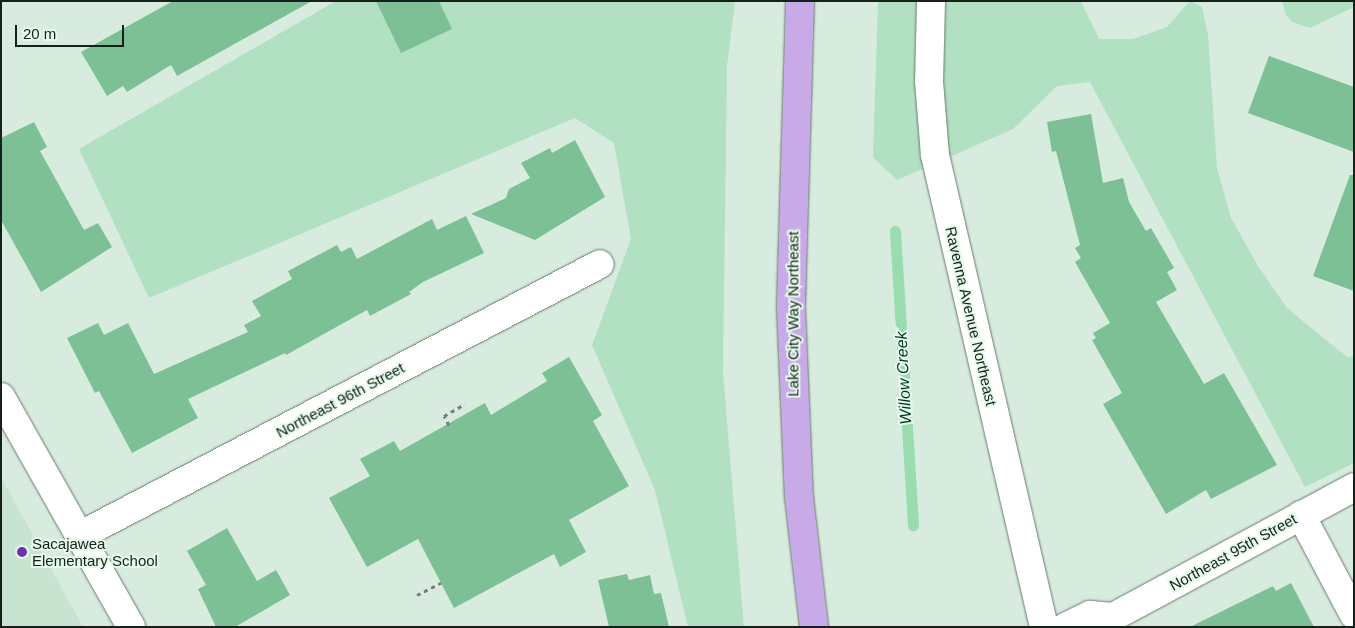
<!DOCTYPE html>
<html>
<head>
<meta charset="utf-8">
<style>
	body { margin:0 }
	#map { position:relative; width:1355px; height:628px; overflow:hidden; background:#d7ecde; font-family:Helvetica,sans-serif }
	div>[style] { position:absolute }
	[style*='--x'] { left:calc(var(--x)*1px); top:calc(var(--y)*1px); width:calc(var(--w)*1px); rotate:calc(var(--a)*1deg) }
	.built>* { inset:0; background:#c8e4d0 }
	.green>* { inset:0; background:#b2e0c2 }
	.stream>* { height:11px; margin:-5.5px; padding:0 5.5px; transform-origin:5.5px; border-radius:5.5px; background:#98dcb0 }
	.building>* { inset:0; background:#7dc095 }
	.path>* { height:3px; margin-top:-1.5px; transform-origin:0; background:repeating-linear-gradient(90deg,#717f76 0 4px,transparent 0 8px) }
	.roads { filter:drop-shadow(0 0 1px #687a6e) drop-shadow(0 0 1px #687a6e) }
	.street>* { height:28px; margin:-14px; padding:0 14px; transform-origin:14px; border-radius:14px; background:#fff }
	.secondary>* { height:28px; margin:-14px; padding:0 14px; transform-origin:14px; border-radius:14px; background:#fff }
	.primary>* { height:28px; margin:-14px; padding:0 14px; transform-origin:14px; border-radius:14px; background:#c8aae8 }
	.dots>* { width:14px; height:14px; translate:-50% -50%; box-sizing:border-box; border:2px solid #e5faeb; border-radius:50% }
	span { translate:-50% -50%; white-space:nowrap; text-align:center; line-height:1.15; -webkit-text-stroke:4px #e5faeb; paint-order:stroke }
	.street-label { font-size:15px; color:#18201b }
	.poi-label { font-size:15px; color:#18201b }
	.left { translate:0 -50%; text-align:left }
	.water-label { font-size:16px; color:#00371c; font-style:italic }
	.frame { position:absolute; inset:0; border:2px solid #18201b; pointer-events:none }
	.scale { position:absolute; left:15px; top:25px; width:109px; height:22px; box-sizing:border-box; border:2px solid #18201b; border-top:0; padding-left:6px; font-size:15px; line-height:18px; white-space:nowrap; color:#18201b; -webkit-text-stroke:4px #e5faeb; paint-order:stroke }
</style>
</head>
<body>
<div id="map">
	<div class="built">
		<i style="clip-path:polygon(1px 477px,83px 627px,1px 627px)"></i>
	</div>
	<div class="green">
		<i style="clip-path:polygon(336px 1px,735px 1px,727px 66px,723px 372px,744px 627px,688px 627px,655px 490px,592px 345px,631px 239px,614px 143px,575px 118px,149px 298px,79px 149px)"></i>
		<i style="clip-path:polygon(878px 1px,1081px 1px,1099px 39px,1133px 39px,1167px 27px,1190px 1px,1202px 7px,1208px 35px,1217px 168px,1231px 218px,1258px 266px,1287px 308px,1347px 357px,1354px 356px,1354px 463px,1305px 487px,1090px 82px,1057px 86px,1013px 129px,897px 180px,873px 157px)"></i>
		<i style="clip-path:polygon(1282px 1px,1354px 1px,1354px 7px,1310px 28px,1292px 22px,1286px 15px)"></i>
	</div>
	<div class="stream">
		<i style="--x:895;--y:231;--w:295;--a:86.5"></i>
	</div>
	<div class="building">
		<i style="clip-path:polygon(173px 1px,312px 1px,177px 76px,171px 65px,127px 92px,123px 86px,107px 96px,81px 52px)"></i>
		<i style="clip-path:polygon(376px 1px,439px 1px,452px 29px,401px 53px)"></i>
		<i style="clip-path:polygon(1269px 56px,1354px 87px,1354px 152px,1248px 113px)"></i>
		<i style="clip-path:polygon(1091px 114px,1103px 183px,1123px 178px,1129px 202px,1146px 231px,1151px 228px,1174px 268px,1167px 272px,1177px 290px,1156px 302px,1204px 384px,1224px 373px,1277px 465px,1211px 499px,1206px 490px,1166px 514px,1103px 404px,1122px 393px,1092px 340px,1096px 338px,1093px 333px,1110px 323px,1075px 262px,1081px 258px,1075px 248px,1080px 245px,1056px 151px,1052px 152px,1047px 122px)"></i>
		<i style="clip-path:polygon(34px 122px,47px 147px,40px 151px,84px 230px,98px 223px,112px 247px,41px 292px,1px 220px,1px 138px)"></i>
		<i style="clip-path:polygon(575px 140px,605px 197px,535px 240px,471px 214px,506px 198px,509px 189px,530px 178px,521px 163px,550px 148px,552px 153px)"></i>
		<i style="clip-path:polygon(1350px 175px,1354px 175px,1354px 291px,1313px 276px)"></i>
		<i style="clip-path:polygon(466px 216px,484px 253px,423px 282px,409px 292px,411px 294px,370px 316px,367px 310px,286px 355px,285px 353px,188px 399px,198px 418px,132px 453px,99px 391px,95px 393px,67px 338px,98px 323px,104px 335px,128px 323px,154px 374px,248px 332px,244px 325px,261px 316px,252px 301px,292px 279px,288px 271px,337px 245px,341px 252px,351px 247px,357px 259px,432px 219px,437px 230px)"></i>
		<i style="clip-path:polygon(569px 357px,602px 415px,593px 421px,629px 486px,569px 520px,586px 552px,560px 567px,554px 554px,454px 608px,418px 539px,367px 567px,329px 498px,370px 476px,360px 459px,394px 441px,400px 451px,485px 403px,491px 415px,547px 381px,542px 373px)"></i>
		<i style="clip-path:polygon(227px 528px,257px 581px,276px 570px,290px 595px,235px 627px,216px 627px,198px 589px,206px 585px,187px 551px)"></i>
		<i style="clip-path:polygon(627px 574px,629px 580px,650px 575px,654px 594px,661px 593px,669px 627px,609px 627px,598px 580px)"></i>
		<i style="clip-path:polygon(1291px 583px,1314px 627px,1190px 627px,1273px 586px,1276px 591px)"></i>
	</div>
	<div class="path">
		<i style="--x:449;--y:425;--w:10;--a:-119"></i>
		<i style="--x:444;--y:416;--w:24;--a:-30"></i>
		<i style="--x:417;--y:595;--w:27;--a:-27"></i>
	</div>
	<div class="roads">
		<div class="street">
			<i style="--x:1;--y:397;--w:264;--a:60.5"></i>
			<i style="--x:1301;--y:515;--w:113;--a:62.1"></i>
			<i style="--x:81;--y:535;--w:585;--a:-27.57"></i>
		</div>
		<div class="secondary">
			<i style="--x:931;--y:1;--w:80;--a:91.4"></i>
			<i style="--x:929;--y:81;--w:74;--a:85.4"></i>
			<i style="--x:935;--y:155;--w:484;--a:77"></i>
			<i style="--x:1065;--y:627;--w:28;--a:-26"></i>
			<i style="--x:1090;--y:615;--w:23;--a:5"></i>
			<i style="--x:1105;--y:627;--w:13;--a:-51"></i>
			<i style="--x:1113;--y:617;--w:274;--a:-28.3"></i>
		</div>
		<div class="primary">
			<i style="--x:800;--y:1;--w:307;--a:91.7"></i>
			<i style="--x:791;--y:308;--w:189;--a:87.6"></i>
			<i style="--x:799;--y:497;--w:131;--a:83.4"></i>
		</div>
	</div>
	<div class="dots">
		<i style="left:22px;top:552px;background:#7031a6"></i>
	</div>
	<div class="street-label">
		<span style="left:793px;top:314px;rotate:-90deg">Lake City Way Northeast</span>
		<span style="left:971px;top:316px;rotate:77deg">Ravenna Avenue Northeast</span>
		<span style="left:340px;top:400px;rotate:-28deg">Northeast 96th Street</span>
		<span style="left:1233px;top:552px;rotate:-29deg">Northeast 95th Street</span>
	</div>
	<div class="poi-label">
		<span class="left" style="left:32px;top:552px">Sacajawea<br>Elementary School</span>
	</div>
	<div class="water-label">
		<span style="left:904px;top:378px;rotate:-93deg">Willow Creek</span>
	</div>
	<div class="frame"></div>
	<div class="scale">20 m</div>
</div>
</body>
</html>
